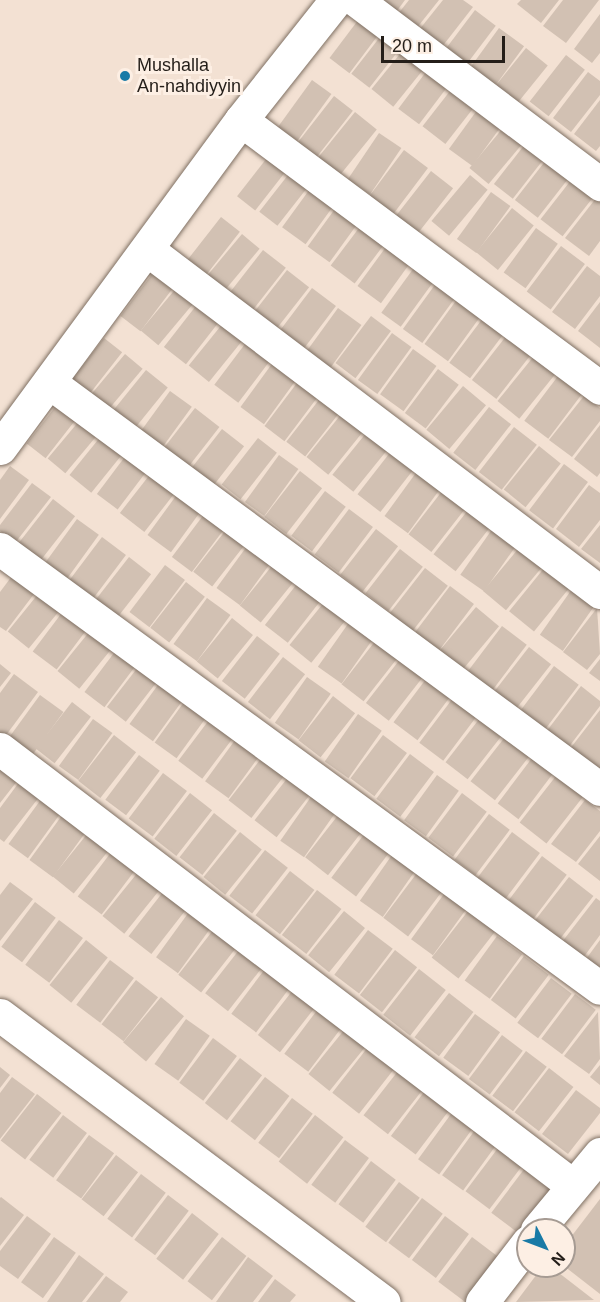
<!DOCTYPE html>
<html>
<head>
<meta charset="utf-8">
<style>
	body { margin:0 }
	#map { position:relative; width:600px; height:1302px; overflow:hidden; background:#f3e1d3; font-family:Helvetica,sans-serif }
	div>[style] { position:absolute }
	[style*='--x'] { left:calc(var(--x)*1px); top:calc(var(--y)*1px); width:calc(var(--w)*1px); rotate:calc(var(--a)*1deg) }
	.building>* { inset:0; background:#d2c1b3; transform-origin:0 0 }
	.roads { filter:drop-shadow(0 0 2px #7f7063) drop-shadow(0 0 2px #7f7063) }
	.street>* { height:33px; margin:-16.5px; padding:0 16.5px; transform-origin:16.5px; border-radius:16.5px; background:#fff }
	.dots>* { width:16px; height:16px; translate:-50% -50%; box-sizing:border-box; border:3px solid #fdefe4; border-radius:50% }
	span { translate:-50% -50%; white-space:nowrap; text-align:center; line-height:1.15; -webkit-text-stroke:6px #fdefe4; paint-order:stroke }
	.poi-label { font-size:18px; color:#241e19 }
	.left { translate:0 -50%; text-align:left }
	.north { position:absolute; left:516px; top:1218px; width:60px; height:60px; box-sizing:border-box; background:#fdefe4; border:2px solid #a69b93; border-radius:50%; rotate:132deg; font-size:16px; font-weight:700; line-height:24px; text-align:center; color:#241e19 }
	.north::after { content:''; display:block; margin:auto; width:21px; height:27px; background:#197aa6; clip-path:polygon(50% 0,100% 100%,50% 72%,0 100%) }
	.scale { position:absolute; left:381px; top:36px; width:124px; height:27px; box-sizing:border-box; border:3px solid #241e19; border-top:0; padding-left:8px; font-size:18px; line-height:21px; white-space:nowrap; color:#241e19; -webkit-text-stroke:4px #fdefe4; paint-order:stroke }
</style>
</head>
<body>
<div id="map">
	<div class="building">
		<i style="clip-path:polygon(375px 0,405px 0,391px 19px)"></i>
		<i style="clip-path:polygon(409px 0,439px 0,412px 34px,394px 19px)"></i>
		<i style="clip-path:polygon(443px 0,463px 0,473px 7px,438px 52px,415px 35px)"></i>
		<i style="clip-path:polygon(521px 0,559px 0,541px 23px,517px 4px)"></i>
		<i style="clip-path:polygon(563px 0,599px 0,566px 43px,543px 26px)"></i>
		<i style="left:475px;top:10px;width:26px;height:56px;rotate:37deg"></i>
		<i style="left:365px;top:11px;width:25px;height:59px;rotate:37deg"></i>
		<i style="clip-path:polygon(600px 14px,600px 53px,592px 63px,574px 49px)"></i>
		<i style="left:387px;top:28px;width:23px;height:58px;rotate:38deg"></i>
		<i style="left:499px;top:28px;width:31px;height:56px;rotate:36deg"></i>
		<i style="left:408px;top:44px;width:28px;height:58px;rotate:39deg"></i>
		<i style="left:526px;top:48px;width:28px;height:58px;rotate:39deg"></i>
		<i style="left:566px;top:55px;width:24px;height:59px;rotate:38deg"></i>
		<i style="left:432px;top:64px;width:26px;height:56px;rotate:37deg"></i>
		<i style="clip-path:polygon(588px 72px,600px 81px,600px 95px,571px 132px,553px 118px)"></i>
		<i style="left:312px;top:80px;width:24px;height:58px;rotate:36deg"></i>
		<i style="left:457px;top:82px;width:29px;height:56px;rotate:38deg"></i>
		<i style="left:334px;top:96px;width:24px;height:58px;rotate:38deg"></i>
		<i style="clip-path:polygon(600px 100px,600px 146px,596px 151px,574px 134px)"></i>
		<i style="left:483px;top:102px;width:29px;height:58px;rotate:36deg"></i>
		<i style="left:355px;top:112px;width:28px;height:58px;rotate:39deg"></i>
		<i style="left:508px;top:122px;width:25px;height:60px;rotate:40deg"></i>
		<i style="left:379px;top:133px;width:27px;height:56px;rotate:34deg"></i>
		<i style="left:529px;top:139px;width:24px;height:57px;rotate:38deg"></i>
		<i style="left:274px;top:149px;width:23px;height:60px;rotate:38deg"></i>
		<i style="left:404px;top:150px;width:30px;height:57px;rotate:37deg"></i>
		<i style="left:550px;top:155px;width:29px;height:57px;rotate:38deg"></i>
		<i style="left:295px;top:166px;width:23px;height:58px;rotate:38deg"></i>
		<i style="left:431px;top:171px;width:28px;height:58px;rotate:38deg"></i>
		<i style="left:470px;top:175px;width:23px;height:60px;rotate:40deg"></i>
		<i style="left:575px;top:175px;width:28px;height:56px;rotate:38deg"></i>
		<i style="left:315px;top:182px;width:29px;height:56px;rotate:36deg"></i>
		<i style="left:491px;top:192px;width:24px;height:58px;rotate:36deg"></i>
		<i style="clip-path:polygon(600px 193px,600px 241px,589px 256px,565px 238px)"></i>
		<i style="left:340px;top:202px;width:27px;height:55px;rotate:36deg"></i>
		<i style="left:512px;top:208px;width:28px;height:57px;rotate:39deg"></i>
		<i style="left:221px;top:217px;width:24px;height:59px;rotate:38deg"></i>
		<i style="left:365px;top:220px;width:30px;height:57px;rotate:37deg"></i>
		<i style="left:536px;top:228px;width:27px;height:55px;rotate:36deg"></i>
		<i style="left:242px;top:234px;width:23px;height:58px;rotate:40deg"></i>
		<i style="left:391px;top:240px;width:29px;height:57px;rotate:36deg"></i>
		<i style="left:561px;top:246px;width:30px;height:57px;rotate:37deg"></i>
		<i style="left:263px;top:250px;width:29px;height:58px;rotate:38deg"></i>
		<i style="left:416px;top:265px;width:24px;height:59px;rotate:36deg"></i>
		<i style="clip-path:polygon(587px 266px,600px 276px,600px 296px,575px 329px,552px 312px)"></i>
		<i style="left:156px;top:269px;width:25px;height:59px;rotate:37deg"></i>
		<i style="left:287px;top:270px;width:28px;height:55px;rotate:38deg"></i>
		<i style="left:437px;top:282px;width:24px;height:58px;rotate:36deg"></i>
		<i style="left:178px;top:286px;width:23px;height:58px;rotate:40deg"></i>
		<i style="left:312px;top:288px;width:30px;height:56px;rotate:37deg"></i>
		<i style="left:458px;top:298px;width:29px;height:57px;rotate:36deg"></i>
		<i style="left:199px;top:302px;width:28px;height:57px;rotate:38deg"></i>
		<i style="clip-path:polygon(600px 302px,600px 348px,578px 331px)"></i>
		<i style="left:338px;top:308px;width:29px;height:58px;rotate:36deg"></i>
		<i style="left:371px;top:316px;width:25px;height:59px;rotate:37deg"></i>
		<i style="left:483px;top:318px;width:26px;height:56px;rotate:37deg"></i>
		<i style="left:224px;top:322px;width:26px;height:56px;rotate:39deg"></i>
		<i style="left:392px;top:333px;width:24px;height:58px;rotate:36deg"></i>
		<i style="left:507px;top:335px;width:31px;height:57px;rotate:38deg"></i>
		<i style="left:104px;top:338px;width:23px;height:59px;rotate:38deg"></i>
		<i style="left:248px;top:340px;width:30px;height:56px;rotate:37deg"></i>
		<i style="left:413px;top:349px;width:29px;height:56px;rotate:36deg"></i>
		<i style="left:125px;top:354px;width:23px;height:58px;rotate:40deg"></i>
		<i style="left:534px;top:356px;width:28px;height:58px;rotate:39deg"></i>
		<i style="left:274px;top:361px;width:29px;height:57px;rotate:36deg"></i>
		<i style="left:438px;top:369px;width:26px;height:55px;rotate:37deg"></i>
		<i style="left:146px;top:370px;width:28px;height:58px;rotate:39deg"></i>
		<i style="left:558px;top:376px;width:30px;height:56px;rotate:37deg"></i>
		<i style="left:300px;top:379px;width:25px;height:59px;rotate:37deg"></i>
		<i style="left:463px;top:386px;width:30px;height:57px;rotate:40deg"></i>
		<i style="left:170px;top:391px;width:27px;height:55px;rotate:36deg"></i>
		<i style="left:322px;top:396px;width:24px;height:58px;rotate:38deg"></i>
		<i style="clip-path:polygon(584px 396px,600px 408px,600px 421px,572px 457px,549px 440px)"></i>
		<i style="left:63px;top:397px;width:24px;height:59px;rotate:38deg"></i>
		<i style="left:489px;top:407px;width:28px;height:58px;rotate:38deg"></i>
		<i style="left:195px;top:408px;width:31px;height:57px;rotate:38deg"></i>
		<i style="left:343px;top:412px;width:28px;height:58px;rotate:39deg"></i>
		<i style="left:85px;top:414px;width:23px;height:58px;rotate:40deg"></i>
		<i style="clip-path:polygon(600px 425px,600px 473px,597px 477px,574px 459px)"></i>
		<i style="left:514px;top:427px;width:29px;height:57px;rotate:38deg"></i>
		<i style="left:222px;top:429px;width:28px;height:57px;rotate:38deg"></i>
		<i style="left:106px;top:430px;width:28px;height:58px;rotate:39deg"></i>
		<i style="left:367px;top:432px;width:27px;height:55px;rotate:39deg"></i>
		<i style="left:258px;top:438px;width:24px;height:59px;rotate:38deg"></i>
		<i style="left:539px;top:446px;width:28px;height:56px;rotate:39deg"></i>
		<i style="left:130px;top:450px;width:26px;height:55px;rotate:37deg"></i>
		<i style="left:392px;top:450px;width:29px;height:56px;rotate:38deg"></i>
		<i style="left:279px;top:455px;width:24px;height:58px;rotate:36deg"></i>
		<i style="left:564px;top:464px;width:30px;height:58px;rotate:37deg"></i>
		<i style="clip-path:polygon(10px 466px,29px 480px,0 519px,0 480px)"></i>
		<i style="left:155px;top:468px;width:31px;height:57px;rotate:38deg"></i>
		<i style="left:418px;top:470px;width:29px;height:57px;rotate:36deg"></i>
		<i style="left:300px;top:471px;width:28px;height:58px;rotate:38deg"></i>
		<i style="clip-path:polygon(32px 483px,51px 497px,15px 543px,0 531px,0 525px)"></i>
		<i style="clip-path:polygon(589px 485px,600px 493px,600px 520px,579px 547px,556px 529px)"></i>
		<i style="left:181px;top:489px;width:29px;height:57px;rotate:36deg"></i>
		<i style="left:443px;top:490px;width:29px;height:56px;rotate:38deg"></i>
		<i style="left:325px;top:491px;width:26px;height:56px;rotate:37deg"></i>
		<i style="left:53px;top:499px;width:28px;height:57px;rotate:38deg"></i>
		<i style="left:208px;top:509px;width:25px;height:60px;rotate:37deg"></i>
		<i style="left:349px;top:509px;width:30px;height:57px;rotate:37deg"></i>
		<i style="left:468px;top:510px;width:28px;height:56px;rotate:38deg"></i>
		<i style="left:77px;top:519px;width:27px;height:56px;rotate:36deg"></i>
		<i style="clip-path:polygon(600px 525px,600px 563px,581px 549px)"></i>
		<i style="left:229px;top:526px;width:24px;height:58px;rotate:38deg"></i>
		<i style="left:493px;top:528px;width:29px;height:57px;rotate:35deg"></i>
		<i style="left:376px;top:529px;width:28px;height:58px;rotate:38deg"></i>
		<i style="left:102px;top:537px;width:30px;height:56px;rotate:37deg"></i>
		<i style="left:250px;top:542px;width:29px;height:57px;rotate:36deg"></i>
		<i style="left:519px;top:548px;width:30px;height:56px;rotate:40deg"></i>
		<i style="left:400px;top:549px;width:29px;height:56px;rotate:38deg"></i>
		<i style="left:129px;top:557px;width:28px;height:57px;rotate:38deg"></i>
		<i style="left:275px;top:562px;width:27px;height:56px;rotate:39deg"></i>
		<i style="left:165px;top:565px;width:25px;height:59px;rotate:37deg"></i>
		<i style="left:545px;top:567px;width:32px;height:57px;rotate:39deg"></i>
		<i style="clip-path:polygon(18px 568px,40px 586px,6px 631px,0 627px,0 592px)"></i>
		<i style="left:425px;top:568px;width:29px;height:57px;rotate:38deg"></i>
		<i style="left:300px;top:580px;width:29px;height:57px;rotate:38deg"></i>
		<i style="left:186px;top:582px;width:24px;height:58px;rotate:38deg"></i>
		<i style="left:450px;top:586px;width:30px;height:58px;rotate:37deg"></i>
		<i style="left:43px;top:588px;width:27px;height:56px;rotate:39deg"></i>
		<i style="left:572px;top:589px;width:28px;height:56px;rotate:35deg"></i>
		<i style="left:207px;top:598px;width:29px;height:57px;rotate:36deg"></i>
		<i style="left:326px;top:600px;width:28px;height:58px;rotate:39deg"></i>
		<i style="left:67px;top:606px;width:30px;height:57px;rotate:37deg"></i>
		<i style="left:476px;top:607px;width:30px;height:56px;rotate:40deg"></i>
		<i style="clip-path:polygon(597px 608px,600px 654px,587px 670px,563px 652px)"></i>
		<i style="left:232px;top:618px;width:27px;height:56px;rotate:39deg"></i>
		<i style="left:350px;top:621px;width:29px;height:56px;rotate:35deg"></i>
		<i style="left:94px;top:626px;width:28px;height:58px;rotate:39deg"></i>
		<i style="left:502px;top:626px;width:31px;height:57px;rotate:37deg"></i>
		<i style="left:257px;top:636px;width:29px;height:57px;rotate:38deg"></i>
		<i style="left:376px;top:640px;width:28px;height:56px;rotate:38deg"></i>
		<i style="left:120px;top:645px;width:25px;height:59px;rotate:37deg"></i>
		<i style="left:529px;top:647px;width:28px;height:56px;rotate:38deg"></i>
		<i style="left:283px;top:657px;width:28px;height:57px;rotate:38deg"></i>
		<i style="left:401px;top:658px;width:29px;height:57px;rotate:38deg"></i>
		<i style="clip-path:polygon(600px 659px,600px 681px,589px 673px)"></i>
		<i style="left:142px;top:662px;width:24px;height:57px;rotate:38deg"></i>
		<i style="clip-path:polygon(0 664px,11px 673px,0 687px)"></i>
		<i style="left:554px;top:666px;width:31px;height:56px;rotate:37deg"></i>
		<i style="clip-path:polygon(14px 674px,38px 692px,4px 738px,0 735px,0 693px)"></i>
		<i style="left:307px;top:677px;width:29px;height:56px;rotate:35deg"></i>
		<i style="left:163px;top:678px;width:29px;height:57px;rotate:36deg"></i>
		<i style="left:426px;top:679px;width:30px;height:54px;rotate:37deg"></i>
		<i style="clip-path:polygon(581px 686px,600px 701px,600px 706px,568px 748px,546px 732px)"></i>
		<i style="left:40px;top:695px;width:29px;height:57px;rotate:36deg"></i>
		<i style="left:333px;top:696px;width:28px;height:56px;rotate:38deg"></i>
		<i style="left:187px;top:698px;width:27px;height:55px;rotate:36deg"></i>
		<i style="left:453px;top:698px;width:30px;height:56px;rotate:37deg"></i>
		<i style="left:72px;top:702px;width:24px;height:59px;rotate:38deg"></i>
		<i style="clip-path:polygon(600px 710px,600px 768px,597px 772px,569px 750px)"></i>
		<i style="left:358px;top:714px;width:29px;height:58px;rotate:35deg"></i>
		<i style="left:212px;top:716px;width:30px;height:56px;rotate:37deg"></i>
		<i style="left:480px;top:718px;width:28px;height:56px;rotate:38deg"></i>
		<i style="left:93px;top:719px;width:24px;height:58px;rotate:36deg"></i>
		<i style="left:114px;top:735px;width:28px;height:58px;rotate:38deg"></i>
		<i style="left:383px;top:735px;width:30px;height:54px;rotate:37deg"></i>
		<i style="left:238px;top:736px;width:29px;height:56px;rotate:36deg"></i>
		<i style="left:505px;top:737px;width:31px;height:56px;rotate:38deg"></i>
		<i style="left:410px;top:754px;width:30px;height:56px;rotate:37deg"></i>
		<i style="left:139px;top:755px;width:26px;height:56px;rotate:37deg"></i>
		<i style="left:263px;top:756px;width:29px;height:56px;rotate:38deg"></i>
		<i style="left:532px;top:758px;width:26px;height:57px;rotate:37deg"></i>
		<i style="clip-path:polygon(0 766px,18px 780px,0 803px)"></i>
		<i style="left:163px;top:773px;width:30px;height:57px;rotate:37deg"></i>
		<i style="left:437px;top:775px;width:27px;height:56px;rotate:36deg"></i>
		<i style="left:289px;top:776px;width:28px;height:56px;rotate:38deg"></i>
		<i style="left:556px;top:776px;width:34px;height:59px;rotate:38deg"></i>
		<i style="clip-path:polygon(20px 781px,40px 796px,4px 842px,0 839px,0 808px)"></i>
		<i style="left:190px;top:793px;width:28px;height:58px;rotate:38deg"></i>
		<i style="left:462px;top:793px;width:31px;height:56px;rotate:37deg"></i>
		<i style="left:313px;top:794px;width:29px;height:57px;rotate:35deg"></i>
		<i style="left:42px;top:798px;width:24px;height:57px;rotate:36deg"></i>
		<i style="clip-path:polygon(585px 800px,600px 811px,600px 831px,576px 862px,551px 844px)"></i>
		<i style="left:214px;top:813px;width:29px;height:56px;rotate:38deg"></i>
		<i style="left:63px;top:814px;width:29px;height:57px;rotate:36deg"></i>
		<i style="left:339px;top:814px;width:29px;height:55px;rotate:38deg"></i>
		<i style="left:489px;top:814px;width:26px;height:57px;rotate:37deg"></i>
		<i style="left:240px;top:832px;width:28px;height:58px;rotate:39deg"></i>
		<i style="left:512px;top:832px;width:35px;height:58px;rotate:37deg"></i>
		<i style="left:88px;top:833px;width:27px;height:56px;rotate:39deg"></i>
		<i style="left:365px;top:833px;width:31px;height:56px;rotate:37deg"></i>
		<i style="clip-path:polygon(600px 836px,600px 881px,578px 864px)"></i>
		<i style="left:265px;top:850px;width:29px;height:58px;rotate:38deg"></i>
		<i style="left:112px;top:851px;width:30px;height:57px;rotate:37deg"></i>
		<i style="left:392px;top:855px;width:28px;height:56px;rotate:35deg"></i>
		<i style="left:542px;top:856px;width:31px;height:55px;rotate:37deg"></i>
		<i style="left:139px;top:871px;width:28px;height:58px;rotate:39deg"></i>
		<i style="left:290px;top:871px;width:31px;height:56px;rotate:38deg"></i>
		<i style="left:417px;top:873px;width:31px;height:56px;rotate:37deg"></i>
		<i style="left:569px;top:877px;width:31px;height:55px;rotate:38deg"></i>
		<i style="clip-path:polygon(10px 882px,33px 899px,0 941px,0 895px)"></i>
		<i style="left:317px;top:890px;width:31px;height:57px;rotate:38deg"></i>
		<i style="left:163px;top:892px;width:29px;height:56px;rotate:38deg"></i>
		<i style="left:444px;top:894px;width:27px;height:56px;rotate:36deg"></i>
		<i style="clip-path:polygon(596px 898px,600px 901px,600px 935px,583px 958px,562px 942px)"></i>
		<i style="left:35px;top:902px;width:26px;height:56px;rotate:37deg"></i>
		<i style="left:344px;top:911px;width:27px;height:57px;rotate:39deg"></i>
		<i style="left:468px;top:911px;width:34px;height:59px;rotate:38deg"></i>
		<i style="left:189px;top:912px;width:27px;height:56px;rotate:36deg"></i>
		<i style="left:59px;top:920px;width:30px;height:56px;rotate:37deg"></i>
		<i style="left:214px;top:929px;width:29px;height:58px;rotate:38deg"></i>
		<i style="left:368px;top:930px;width:31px;height:56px;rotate:37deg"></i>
		<i style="left:497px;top:936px;width:31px;height:55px;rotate:36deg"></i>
		<i style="left:86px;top:940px;width:28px;height:58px;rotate:39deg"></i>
		<i style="clip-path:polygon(600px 940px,600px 970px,586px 959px)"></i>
		<i style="left:239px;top:950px;width:29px;height:55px;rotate:38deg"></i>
		<i style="left:395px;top:950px;width:28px;height:57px;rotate:38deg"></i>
		<i style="left:524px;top:956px;width:31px;height:55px;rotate:37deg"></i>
		<i style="left:110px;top:960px;width:30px;height:56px;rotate:37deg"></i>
		<i style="left:265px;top:969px;width:31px;height:56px;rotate:37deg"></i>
		<i style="left:419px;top:969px;width:34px;height:58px;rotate:38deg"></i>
		<i style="left:551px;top:978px;width:26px;height:56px;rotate:37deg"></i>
		<i style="left:136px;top:980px;width:28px;height:56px;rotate:38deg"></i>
		<i style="left:293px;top:990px;width:28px;height:57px;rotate:38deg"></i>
		<i style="left:449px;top:993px;width:31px;height:56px;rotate:38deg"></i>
		<i style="left:575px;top:994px;width:26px;height:56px;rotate:37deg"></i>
		<i style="left:161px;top:997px;width:30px;height:59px;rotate:40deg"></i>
		<i style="left:318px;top:1009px;width:30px;height:56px;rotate:37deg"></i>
		<i style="clip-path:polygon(598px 1012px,600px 1059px,589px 1074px,564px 1056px)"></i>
		<i style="left:475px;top:1014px;width:31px;height:54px;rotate:36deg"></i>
		<i style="left:186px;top:1019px;width:29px;height:55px;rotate:35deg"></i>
		<i style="left:345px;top:1029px;width:27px;height:58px;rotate:39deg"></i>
		<i style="left:502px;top:1035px;width:26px;height:55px;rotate:37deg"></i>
		<i style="left:213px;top:1038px;width:30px;height:56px;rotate:37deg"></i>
		<i style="left:368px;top:1047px;width:34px;height:58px;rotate:38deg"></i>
		<i style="left:526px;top:1051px;width:26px;height:56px;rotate:37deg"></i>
		<i style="left:240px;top:1058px;width:28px;height:57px;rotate:38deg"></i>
		<i style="clip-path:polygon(600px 1065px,600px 1085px,590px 1077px)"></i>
		<i style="clip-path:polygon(0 1067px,10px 1075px,0 1088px)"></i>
		<i style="left:549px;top:1068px;width:31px;height:56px;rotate:38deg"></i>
		<i style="left:398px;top:1071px;width:31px;height:56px;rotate:38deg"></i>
		<i style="clip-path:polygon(12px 1077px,35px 1094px,0 1139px,0 1093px)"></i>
		<i style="left:265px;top:1077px;width:31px;height:56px;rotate:38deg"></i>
		<i style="clip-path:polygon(576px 1090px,600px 1108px,600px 1113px,568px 1154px,542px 1134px)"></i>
		<i style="left:424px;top:1092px;width:31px;height:55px;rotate:37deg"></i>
		<i style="left:37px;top:1094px;width:31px;height:59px;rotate:38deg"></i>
		<i style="left:292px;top:1098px;width:26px;height:56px;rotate:37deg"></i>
		<i style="left:451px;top:1114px;width:26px;height:56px;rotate:36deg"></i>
		<i style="left:63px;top:1115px;width:30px;height:56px;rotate:37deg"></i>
		<i style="left:315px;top:1115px;width:36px;height:59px;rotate:38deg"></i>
		<i style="left:475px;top:1130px;width:26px;height:56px;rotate:36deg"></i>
		<i style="left:89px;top:1135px;width:31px;height:56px;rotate:36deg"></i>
		<i style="left:345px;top:1140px;width:30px;height:56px;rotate:37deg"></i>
		<i style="left:498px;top:1148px;width:30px;height:54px;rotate:37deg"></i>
		<i style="left:116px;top:1155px;width:28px;height:56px;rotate:38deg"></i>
		<i style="left:371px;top:1161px;width:31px;height:54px;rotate:37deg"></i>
		<i style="left:525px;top:1168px;width:34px;height:56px;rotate:37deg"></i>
		<i style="left:141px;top:1174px;width:31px;height:56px;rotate:37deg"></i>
		<i style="left:399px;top:1182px;width:26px;height:56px;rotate:37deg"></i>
		<i style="left:168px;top:1195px;width:26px;height:56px;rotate:37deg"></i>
		<i style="clip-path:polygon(1px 1197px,24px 1215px,0 1246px,0 1198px)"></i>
		<i style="left:422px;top:1198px;width:26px;height:56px;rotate:37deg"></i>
		<i style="clip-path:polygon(600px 1199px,600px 1294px,564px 1266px,564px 1246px)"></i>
		<i style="left:192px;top:1213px;width:34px;height:58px;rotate:38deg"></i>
		<i style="clip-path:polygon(27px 1216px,51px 1234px,18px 1279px,0 1266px,0 1251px)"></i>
		<i style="left:445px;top:1216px;width:30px;height:55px;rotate:37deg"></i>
		<i style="left:54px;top:1237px;width:27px;height:56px;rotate:36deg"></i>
		<i style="left:222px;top:1237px;width:31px;height:56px;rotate:38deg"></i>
		<i style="left:472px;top:1237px;width:34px;height:56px;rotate:37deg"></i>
		<i style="clip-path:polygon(79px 1255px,104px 1274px,82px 1302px,47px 1302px)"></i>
		<i style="clip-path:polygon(248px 1257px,273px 1276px,253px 1302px,216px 1302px)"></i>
		<i style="clip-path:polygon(543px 1266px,550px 1266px,594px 1300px,516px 1302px)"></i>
		<i style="clip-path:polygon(106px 1276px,128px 1292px,120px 1302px,86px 1302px)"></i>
		<i style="clip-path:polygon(275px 1279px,296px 1295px,290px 1302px,258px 1302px)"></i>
	</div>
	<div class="roads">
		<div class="street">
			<i style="--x:356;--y:0;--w:306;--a:37"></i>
			<i style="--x:241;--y:120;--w:448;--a:36.7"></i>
			<i style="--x:148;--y:250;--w:567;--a:37.11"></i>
			<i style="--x:49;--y:382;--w:685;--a:36.45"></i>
			<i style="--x:0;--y:448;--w:407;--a:-53.7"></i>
			<i style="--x:241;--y:120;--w:153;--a:-51.6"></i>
			<i style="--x:0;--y:549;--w:743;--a:36.19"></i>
			<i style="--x:0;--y:749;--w:719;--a:37.32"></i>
			<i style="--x:0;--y:1015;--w:479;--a:36.8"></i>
			<i style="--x:537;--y:1230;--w:99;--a:-50.3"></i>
			<i style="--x:482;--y:1302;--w:76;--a:-52.5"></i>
		</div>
	</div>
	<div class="dots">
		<i style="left:125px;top:76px;background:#197aa6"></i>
	</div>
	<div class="poi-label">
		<span class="left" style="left:137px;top:76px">Mushalla<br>An-nahdiyyin</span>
	</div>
	<div class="north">N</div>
	<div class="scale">20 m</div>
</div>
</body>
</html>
